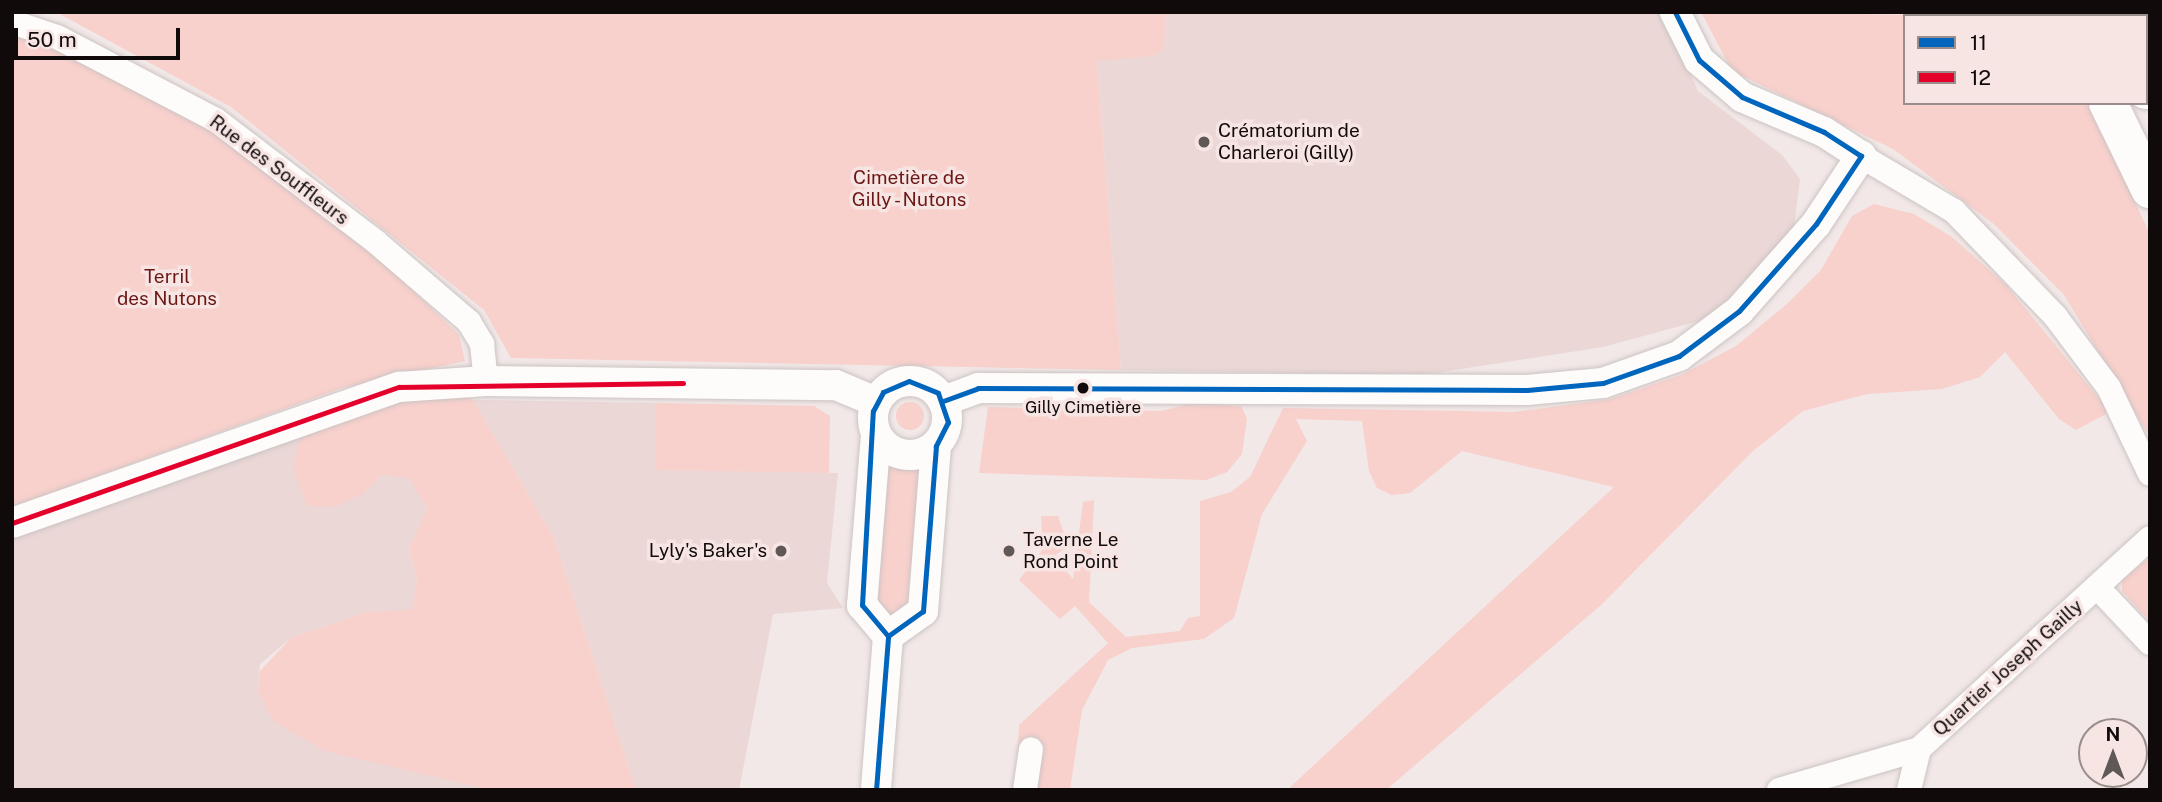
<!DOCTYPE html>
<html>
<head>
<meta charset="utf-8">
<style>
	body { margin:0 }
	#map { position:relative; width:2162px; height:802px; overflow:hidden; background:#f2e8e7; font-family:"Public Sans",sans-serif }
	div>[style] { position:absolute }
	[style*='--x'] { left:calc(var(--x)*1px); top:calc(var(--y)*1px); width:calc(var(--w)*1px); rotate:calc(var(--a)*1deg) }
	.built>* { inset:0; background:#ead7d6 }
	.green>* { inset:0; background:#f8d0cc }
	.round { border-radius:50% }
	.roads { filter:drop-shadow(0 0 2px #cbc4c3) drop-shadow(0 0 2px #cbc4c3) }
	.minor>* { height:24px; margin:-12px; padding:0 12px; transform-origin:12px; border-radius:12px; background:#fdfcfb }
	.tertiary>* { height:30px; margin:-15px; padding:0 15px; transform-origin:15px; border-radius:15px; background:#fdfcfb }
	.tertiary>.ring { margin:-15px; padding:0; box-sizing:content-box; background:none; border:30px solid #fdfcfb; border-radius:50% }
	.secondary>* { height:35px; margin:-17.5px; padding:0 17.5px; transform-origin:17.5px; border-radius:17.5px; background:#fdfcfb }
	.motorway>* { height:38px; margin:-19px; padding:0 19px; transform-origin:19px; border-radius:19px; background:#fdfcfb }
	.bus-1>* { height:5px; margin:-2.5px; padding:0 2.5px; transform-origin:2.5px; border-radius:2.5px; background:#0065bd }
	.bus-2>* { height:5px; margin:-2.5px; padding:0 2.5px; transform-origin:2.5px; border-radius:2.5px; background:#e4002b }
	.dots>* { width:19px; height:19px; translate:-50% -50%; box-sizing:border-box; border:4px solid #f6e5e3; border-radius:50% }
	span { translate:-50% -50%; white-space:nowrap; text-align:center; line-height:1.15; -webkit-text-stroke:7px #f6e5e3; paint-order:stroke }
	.bus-label { font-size:17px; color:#100b0a }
	.poi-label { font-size:19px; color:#100b0a }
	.left { translate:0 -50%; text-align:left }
	.right { translate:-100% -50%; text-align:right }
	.street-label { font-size:19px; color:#100b0a }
	.park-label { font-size:19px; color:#6d1715 }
	.frame { position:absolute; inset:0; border:14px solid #100b0a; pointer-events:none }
	.legend { position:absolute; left:1903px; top:14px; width:245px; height:91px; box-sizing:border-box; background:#f6e5e3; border:2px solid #9a8e8c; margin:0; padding:9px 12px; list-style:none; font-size:21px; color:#100b0a }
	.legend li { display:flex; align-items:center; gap:14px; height:35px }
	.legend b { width:35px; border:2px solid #9a8e8c }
	.north { position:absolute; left:2078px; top:718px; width:70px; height:70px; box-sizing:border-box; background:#f6e5e3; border:2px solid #9a8e8c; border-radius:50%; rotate:0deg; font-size:19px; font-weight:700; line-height:28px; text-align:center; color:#100b0a }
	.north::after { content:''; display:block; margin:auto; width:24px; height:32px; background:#5f5857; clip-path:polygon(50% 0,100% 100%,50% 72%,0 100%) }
	.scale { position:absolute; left:14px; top:28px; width:166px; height:32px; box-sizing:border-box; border:4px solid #100b0a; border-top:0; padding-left:9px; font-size:21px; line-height:24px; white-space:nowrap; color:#100b0a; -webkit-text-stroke:5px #f6e5e3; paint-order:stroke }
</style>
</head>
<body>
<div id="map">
	<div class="built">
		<i style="clip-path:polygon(1166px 12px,1662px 12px,1698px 91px,1782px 155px,1800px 179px,1794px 227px,1717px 316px,1603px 347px,1422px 375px,1121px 370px,1097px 60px,1154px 56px,1164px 48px)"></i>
		<i style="clip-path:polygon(473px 400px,655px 403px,656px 470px,838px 473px,827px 583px,843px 608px,773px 614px,739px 790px,636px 790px,554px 538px)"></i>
		<i style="clip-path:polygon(301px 434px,365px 493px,382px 475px,409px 477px,427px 508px,409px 549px,417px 581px,412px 611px,366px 612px,291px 638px,260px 664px,258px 690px,491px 790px,12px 790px,12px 535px)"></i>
	</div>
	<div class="green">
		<i style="clip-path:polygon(56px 12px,1166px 12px,1164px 48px,1154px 56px,1097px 61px,1121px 370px,511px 358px,484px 310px,231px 107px)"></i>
		<i style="clip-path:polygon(1701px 12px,2001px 16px,1905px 16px,1905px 103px,2088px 103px,2150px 234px,2150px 437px,2064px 295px,1994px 224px,1893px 149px,1732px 71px)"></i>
		<i style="clip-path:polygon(12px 29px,56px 45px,212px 131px,286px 184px,391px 269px,459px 335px,465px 361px,342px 388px,12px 507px)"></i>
		<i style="clip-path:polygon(1874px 204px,1914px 214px,1952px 237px,2006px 285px,2110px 412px,2076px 430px,2059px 419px,2005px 352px,1980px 377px,1942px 389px,1867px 394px,1803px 411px,1753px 451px,1601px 605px,1386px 790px,1287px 790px,1614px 487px,1462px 451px,1410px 493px,1392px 495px,1377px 488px,1369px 471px,1362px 421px,1296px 419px,1307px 441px,1262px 514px,1234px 618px,1204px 639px,1132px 648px,1108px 660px,1082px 710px,1070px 790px,1016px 790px,1019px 725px,1108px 643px,1075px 606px,1060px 619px,1019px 580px,1043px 549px,1041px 516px,1058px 516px,1068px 546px,1054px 556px,1073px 579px,1083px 502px,1094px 500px,1089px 602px,1126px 637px,1180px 631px,1188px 618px,1200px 616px,1200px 501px,1231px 492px,1250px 477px,1283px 408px,1514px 412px,1611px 399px,1681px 375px,1736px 346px,1787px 304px,1821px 270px,1852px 216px)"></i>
		<i style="clip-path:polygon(443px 388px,473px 400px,554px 538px,636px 790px,491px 790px,325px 751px,273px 721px,258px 690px,260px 671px,291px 638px,366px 612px,412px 610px,417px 581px,409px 549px,427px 508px,409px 478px,382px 475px,365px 493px,335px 507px,307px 506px,293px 467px,301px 434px)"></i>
		<i class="round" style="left:896px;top:402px;width:28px;height:28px"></i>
		<i style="clip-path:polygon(655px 403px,814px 406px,830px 416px,829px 473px,655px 470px)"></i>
		<i style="clip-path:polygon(1193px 403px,1241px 406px,1247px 418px,1242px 454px,1227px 472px,1206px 480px,979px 473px,988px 407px,1161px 411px)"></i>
		<i style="clip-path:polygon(889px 465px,922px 467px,907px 605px,889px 617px,879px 607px,877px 589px)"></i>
		<i style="clip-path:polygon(2150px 558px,2150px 622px,2122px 591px,2122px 578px)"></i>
	</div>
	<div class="roads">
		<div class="minor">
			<i style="--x:12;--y:22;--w:47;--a:18.4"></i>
			<i style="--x:57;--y:37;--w:179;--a:27.6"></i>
			<i style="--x:216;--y:120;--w:201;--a:37.3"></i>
			<i style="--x:376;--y:242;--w:123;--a:40.7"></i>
			<i style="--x:469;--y:322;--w:26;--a:59"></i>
			<i style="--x:482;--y:344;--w:37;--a:84"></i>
			<i style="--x:1861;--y:156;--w:108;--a:30.6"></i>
			<i style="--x:1954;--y:211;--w:146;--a:46.1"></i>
			<i style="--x:2055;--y:316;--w:90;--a:53.1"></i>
			<i style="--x:2109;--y:388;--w:95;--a:64.5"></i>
			<i style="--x:2097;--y:587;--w:77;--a:46.6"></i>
			<i style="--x:1025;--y:790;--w:41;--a:-81.7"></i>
			<i style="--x:1779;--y:790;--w:146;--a:-16.3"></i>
			<i style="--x:1919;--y:749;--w:313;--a:-42.4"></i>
			<i style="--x:1909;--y:790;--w:42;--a:-76.3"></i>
		</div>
		<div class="tertiary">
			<i class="ring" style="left:873px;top:381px;width:44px;height:44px"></i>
			<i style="--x:943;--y:401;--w:37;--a:-20"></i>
			<i style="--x:978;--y:388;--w:549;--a:0.21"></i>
			<i style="--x:1527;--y:390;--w:76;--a:-5.3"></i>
			<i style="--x:1603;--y:383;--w:81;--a:-19.6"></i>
			<i style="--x:1679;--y:356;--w:75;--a:-36.9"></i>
			<i style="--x:1739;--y:311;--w:116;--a:-48.5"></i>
			<i style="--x:1816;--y:224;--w:82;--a:-56.5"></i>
			<i style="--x:1861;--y:156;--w:44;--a:-147"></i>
			<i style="--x:1824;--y:132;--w:89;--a:-156.9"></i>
			<i style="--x:1742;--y:97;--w:57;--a:-139.3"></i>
			<i style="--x:1699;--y:60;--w:54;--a:-116.6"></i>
			<i style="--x:876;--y:435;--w:171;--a:94.7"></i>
			<i style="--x:862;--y:605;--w:40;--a:50"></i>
			<i style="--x:888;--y:636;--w:154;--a:94.5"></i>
			<i style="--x:12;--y:523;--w:410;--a:-19.4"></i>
			<i style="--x:399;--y:387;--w:87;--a:-3.9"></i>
			<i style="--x:486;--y:381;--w:350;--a:0.7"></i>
			<i style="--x:836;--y:385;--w:43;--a:23"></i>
			<i style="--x:888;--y:636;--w:43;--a:-35.5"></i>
			<i style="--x:923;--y:611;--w:166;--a:-85.5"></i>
		</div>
		<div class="secondary">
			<i style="--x:2146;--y:40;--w:4;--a:27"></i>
		</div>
		<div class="motorway">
			<i style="--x:2037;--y:12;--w:6;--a:45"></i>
			<i style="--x:2108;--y:12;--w:4;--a:63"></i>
			<i style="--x:2146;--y:90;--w:7;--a:-56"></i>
			<i style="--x:2108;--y:103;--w:96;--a:64"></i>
		</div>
	</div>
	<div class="bus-1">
		<i style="--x:1675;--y:12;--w:54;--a:63.4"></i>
		<i style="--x:1699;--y:60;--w:57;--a:40.7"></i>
		<i style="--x:1742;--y:97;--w:89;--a:23.1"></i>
		<i style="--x:1824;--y:132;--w:44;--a:33"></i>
		<i style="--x:909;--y:381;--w:31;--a:22"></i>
		<i style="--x:938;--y:393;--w:31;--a:71"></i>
		<i style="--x:948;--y:422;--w:27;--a:117"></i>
		<i style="--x:936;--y:446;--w:166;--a:94.5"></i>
		<i style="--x:923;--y:611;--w:43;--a:144.5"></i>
		<i style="--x:888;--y:636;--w:40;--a:-130"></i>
		<i style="--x:862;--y:605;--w:194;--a:-86.8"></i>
		<i style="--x:873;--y:411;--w:21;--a:-62"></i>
		<i style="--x:883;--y:392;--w:28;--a:-23"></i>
		<i style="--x:943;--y:401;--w:37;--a:-20"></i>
		<i style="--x:978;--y:388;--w:549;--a:0.21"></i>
		<i style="--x:1527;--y:390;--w:76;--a:-5.3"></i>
		<i style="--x:1603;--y:383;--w:81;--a:-19.6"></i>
		<i style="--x:1679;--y:356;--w:75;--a:-36.9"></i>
		<i style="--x:1739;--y:311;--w:116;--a:-48.5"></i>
		<i style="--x:1816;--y:224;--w:82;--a:-56.5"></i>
		<i style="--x:876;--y:790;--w:154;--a:-85.5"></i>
	</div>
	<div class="bus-2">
		<i style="--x:12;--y:523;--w:410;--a:-19.4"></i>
		<i style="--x:399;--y:387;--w:284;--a:-0.8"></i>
	</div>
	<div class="dots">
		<i style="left:1204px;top:142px;background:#5f5857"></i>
		<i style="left:1083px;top:388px;background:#100b0a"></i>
		<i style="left:781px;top:551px;background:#5f5857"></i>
		<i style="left:1009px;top:551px;background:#5f5857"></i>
	</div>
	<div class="bus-label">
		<span style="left:1083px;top:408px">Gilly Cimetière</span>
	</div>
	<div class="poi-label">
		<span class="left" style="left:1218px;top:142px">Crématorium de<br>Charleroi (Gilly)</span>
		<span class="left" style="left:1023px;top:551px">Taverne Le<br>Rond Point</span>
		<span class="right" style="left:767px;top:551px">Lyly's Baker's</span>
	</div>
	<div class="street-label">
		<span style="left:279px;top:170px;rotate:37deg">Rue des Souffleurs</span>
		<span style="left:2008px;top:668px;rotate:-42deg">Quartier Joseph Gailly</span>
	</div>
	<div class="park-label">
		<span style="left:909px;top:189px">Cimetière de<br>Gilly - Nutons</span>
		<span style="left:167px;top:288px">Terril<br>des Nutons</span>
	</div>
	<div class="frame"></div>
	<ul class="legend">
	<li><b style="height:9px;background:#0065bd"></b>11</li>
	<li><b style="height:9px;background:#e4002b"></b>12</li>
	</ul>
	<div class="north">N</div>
	<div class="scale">50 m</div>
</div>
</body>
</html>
